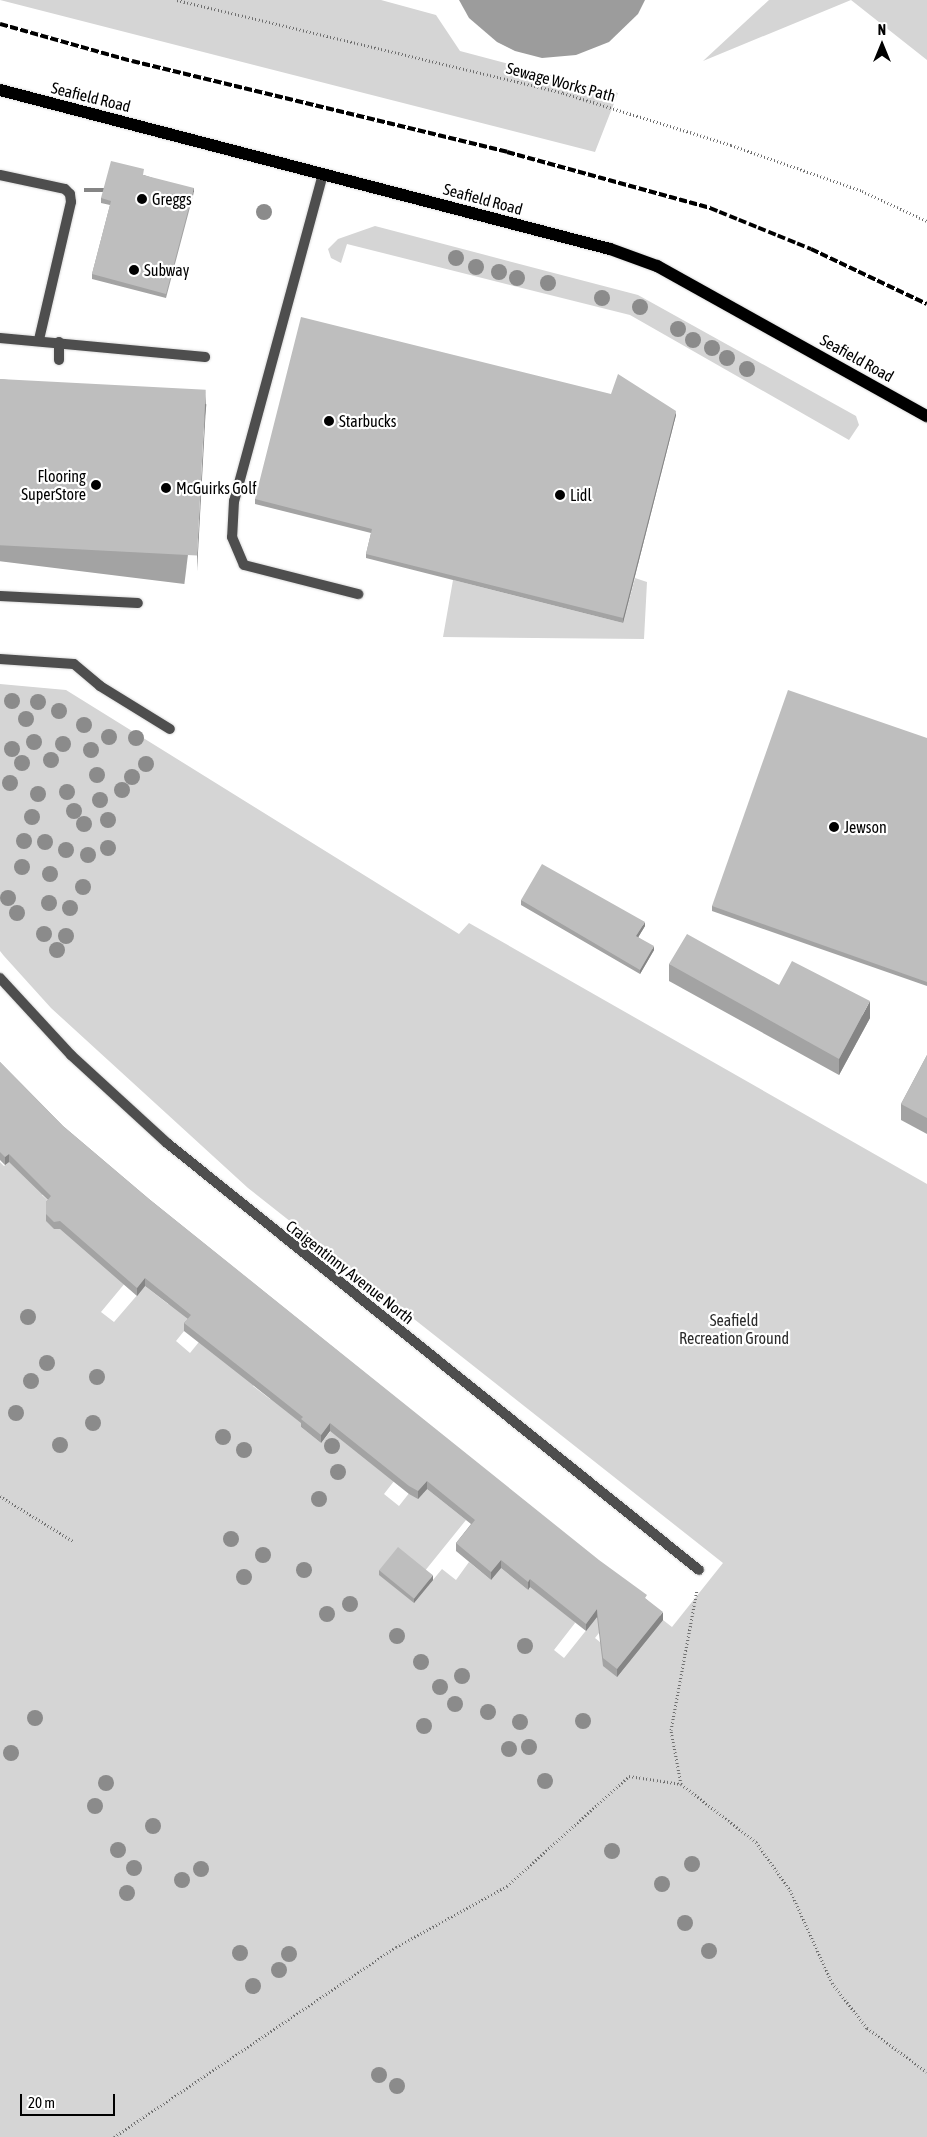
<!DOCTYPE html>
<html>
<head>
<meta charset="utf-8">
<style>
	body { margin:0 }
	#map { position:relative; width:927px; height:2137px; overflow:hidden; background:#fff; font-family:"Asap Condensed",sans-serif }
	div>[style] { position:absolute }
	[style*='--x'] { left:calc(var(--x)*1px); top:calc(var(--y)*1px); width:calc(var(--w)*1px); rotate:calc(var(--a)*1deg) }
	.green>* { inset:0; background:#d5d5d5 }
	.water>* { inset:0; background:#9c9c9c }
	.path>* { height:3px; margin-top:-1.5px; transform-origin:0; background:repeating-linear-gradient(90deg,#707070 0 1px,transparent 0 3.5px) }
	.roads { filter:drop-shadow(0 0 1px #dbdbdb) drop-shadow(0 0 1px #dbdbdb) }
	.lane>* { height:10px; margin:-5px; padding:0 5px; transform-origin:5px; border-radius:5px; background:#4e4e4e }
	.street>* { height:10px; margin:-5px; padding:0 5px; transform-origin:5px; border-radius:5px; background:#4e4e4e }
	.primary>* { height:12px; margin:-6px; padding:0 6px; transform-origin:6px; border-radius:6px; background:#000 }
	.rail>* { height:4px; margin-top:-2px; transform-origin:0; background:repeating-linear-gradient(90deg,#000 0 8px,transparent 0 10.5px) }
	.trees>* { width:16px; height:16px; margin:-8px; border-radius:50%; background:#8b8b8b }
	.wall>* { inset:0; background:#a3a3a3; transform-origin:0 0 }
	.shaded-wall>* { inset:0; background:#858585; transform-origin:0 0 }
	.building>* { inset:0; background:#bebebe; transform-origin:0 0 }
	.dots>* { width:14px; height:14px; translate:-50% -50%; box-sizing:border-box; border:2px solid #fff; border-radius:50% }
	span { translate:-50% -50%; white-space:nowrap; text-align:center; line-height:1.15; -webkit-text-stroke:4.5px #fff; paint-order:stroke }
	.street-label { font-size:16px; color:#000 }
	.poi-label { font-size:16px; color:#000 }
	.left { translate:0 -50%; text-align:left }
	.right { translate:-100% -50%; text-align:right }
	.park-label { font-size:16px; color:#2c2c2c }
	.north { position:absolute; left:857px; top:20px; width:50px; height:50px; -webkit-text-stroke:4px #fff; paint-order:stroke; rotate:0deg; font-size:14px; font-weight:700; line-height:20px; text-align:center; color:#000 }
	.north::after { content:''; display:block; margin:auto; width:18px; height:22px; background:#000; clip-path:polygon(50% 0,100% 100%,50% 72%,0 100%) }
	.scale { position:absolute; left:20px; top:2094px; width:95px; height:22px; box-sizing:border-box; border:2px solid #000; border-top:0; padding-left:6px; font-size:15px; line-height:18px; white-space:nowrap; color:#000; -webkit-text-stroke:4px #fff; paint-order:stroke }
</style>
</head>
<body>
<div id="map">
	<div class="green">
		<i style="clip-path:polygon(0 0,381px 0,436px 15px,460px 51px,618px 93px,595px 152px)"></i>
		<i style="clip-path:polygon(769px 0,927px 0,927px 60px,851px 0,703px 61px)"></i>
		<i style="clip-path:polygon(375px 226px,638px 295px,856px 416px,859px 425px,849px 440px,630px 315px,347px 244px,341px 263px,331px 258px,328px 249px,338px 239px)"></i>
		<i style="clip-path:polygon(635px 578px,647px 582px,644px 639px,443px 637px,453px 580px,623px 623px)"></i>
		<i style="clip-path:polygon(0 684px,66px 690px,459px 934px,469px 923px,927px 1184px,927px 2137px,0 2137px,0 1162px,4px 1166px,9px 1162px,60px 1176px,42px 1195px,54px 1206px,60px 1229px,170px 1229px,101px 1312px,114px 1322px,145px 1286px,168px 1304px,201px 1310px,176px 1341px,190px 1353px,203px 1337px,266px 1368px,253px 1386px,270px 1399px,294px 1369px,303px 1394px,301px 1427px,321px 1443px,338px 1422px,430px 1435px,384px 1494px,399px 1506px,410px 1492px,427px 1489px,466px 1520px,424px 1572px,414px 1603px,442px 1569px,456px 1580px,469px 1562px,491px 1580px,501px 1568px,528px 1590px,556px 1555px,575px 1623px,554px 1650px,564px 1658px,608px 1603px,617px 1610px,595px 1638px,611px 1651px,663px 1620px,672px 1627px,723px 1563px,248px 1188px,51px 1008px,4px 956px,0 951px)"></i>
	</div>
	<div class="water">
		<i style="clip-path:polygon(459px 0,645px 0,638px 14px,609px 42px,576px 55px,542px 58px,515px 51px,497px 42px,469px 18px)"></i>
	</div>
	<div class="path">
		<i style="--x:177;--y:0;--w:397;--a:13.5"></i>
		<i style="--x:563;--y:93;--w:176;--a:17.2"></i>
		<i style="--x:731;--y:145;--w:139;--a:19.3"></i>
		<i style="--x:862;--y:191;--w:72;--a:24.8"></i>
		<i style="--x:0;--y:1496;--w:86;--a:31.7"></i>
		<i style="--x:681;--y:1784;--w:55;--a:-100.5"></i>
		<i style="--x:671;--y:1730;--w:142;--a:-79.5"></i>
		<i style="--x:114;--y:2137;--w:340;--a:-34"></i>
		<i style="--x:396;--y:1947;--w:127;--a:-28.8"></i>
		<i style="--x:507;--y:1886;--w:164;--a:-42"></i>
		<i style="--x:629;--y:1776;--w:53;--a:8.7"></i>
		<i style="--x:681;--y:1784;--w:95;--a:37.7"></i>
		<i style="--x:756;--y:1842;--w:59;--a:54.7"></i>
		<i style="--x:790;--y:1890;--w:102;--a:65.7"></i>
		<i style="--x:832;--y:1983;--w:57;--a:52.1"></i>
		<i style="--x:867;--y:2028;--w:74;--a:36.3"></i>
	</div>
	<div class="roads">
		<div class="lane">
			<i style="--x:323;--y:174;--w:339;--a:105.2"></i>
			<i style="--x:234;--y:501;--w:36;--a:93"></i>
			<i style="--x:232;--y:537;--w:30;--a:67"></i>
			<i style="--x:244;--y:565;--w:118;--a:14.3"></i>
			<i style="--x:0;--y:175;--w:66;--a:12.2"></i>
			<i style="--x:65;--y:189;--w:7;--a:45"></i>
			<i style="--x:70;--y:194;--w:8;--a:83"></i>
			<i style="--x:71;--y:202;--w:142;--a:103.1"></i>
			<i style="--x:0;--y:338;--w:206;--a:5.3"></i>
			<i style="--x:59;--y:360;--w:18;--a:-90"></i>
			<i style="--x:0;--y:596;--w:138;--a:2.9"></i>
			<i style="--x:0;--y:659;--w:74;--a:3.9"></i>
			<i style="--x:74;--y:664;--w:34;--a:40"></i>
			<i style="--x:100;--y:686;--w:82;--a:31.6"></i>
		</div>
		<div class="street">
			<i style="--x:0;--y:978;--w:105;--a:47.3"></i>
			<i style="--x:71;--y:1055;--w:130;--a:42.5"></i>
			<i style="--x:167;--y:1143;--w:682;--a:38.75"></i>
		</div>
		<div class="primary">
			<i style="--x:0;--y:90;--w:630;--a:14.61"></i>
			<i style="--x:610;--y:249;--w:50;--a:19.9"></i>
			<i style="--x:657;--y:266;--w:309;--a:29.1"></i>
		</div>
	</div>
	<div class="rail">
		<i style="--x:0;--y:24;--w:137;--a:15.7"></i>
		<i style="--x:132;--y:61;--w:386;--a:13.6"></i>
		<i style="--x:507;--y:152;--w:211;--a:15.4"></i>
		<i style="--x:710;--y:208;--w:109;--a:22.1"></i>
		<i style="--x:811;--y:249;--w:128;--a:25.4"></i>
	</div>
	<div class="trees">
		<i style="left:264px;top:212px"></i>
		<i style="left:456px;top:258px"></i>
		<i style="left:476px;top:267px"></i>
		<i style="left:499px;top:272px"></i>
		<i style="left:517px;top:278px"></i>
		<i style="left:548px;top:283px"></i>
		<i style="left:602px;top:298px"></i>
		<i style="left:640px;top:307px"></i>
		<i style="left:678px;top:329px"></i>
		<i style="left:693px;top:340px"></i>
		<i style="left:712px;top:348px"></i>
		<i style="left:727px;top:358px"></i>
		<i style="left:747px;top:369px"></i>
		<i style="left:12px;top:701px"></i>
		<i style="left:38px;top:702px"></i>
		<i style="left:59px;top:711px"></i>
		<i style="left:26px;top:719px"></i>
		<i style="left:84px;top:725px"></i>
		<i style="left:109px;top:737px"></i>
		<i style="left:136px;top:738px"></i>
		<i style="left:34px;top:742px"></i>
		<i style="left:63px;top:744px"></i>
		<i style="left:12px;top:749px"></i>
		<i style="left:91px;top:750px"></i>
		<i style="left:51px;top:760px"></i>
		<i style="left:22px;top:763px"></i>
		<i style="left:146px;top:764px"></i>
		<i style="left:97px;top:775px"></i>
		<i style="left:132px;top:777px"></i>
		<i style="left:10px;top:783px"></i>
		<i style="left:122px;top:790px"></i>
		<i style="left:67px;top:792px"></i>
		<i style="left:38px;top:794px"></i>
		<i style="left:100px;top:800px"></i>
		<i style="left:74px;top:811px"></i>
		<i style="left:32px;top:817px"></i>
		<i style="left:108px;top:820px"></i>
		<i style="left:84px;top:824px"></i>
		<i style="left:24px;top:841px"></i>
		<i style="left:45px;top:842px"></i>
		<i style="left:108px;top:848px"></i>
		<i style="left:66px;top:850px"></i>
		<i style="left:88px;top:855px"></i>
		<i style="left:22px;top:867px"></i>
		<i style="left:50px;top:874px"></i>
		<i style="left:83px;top:887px"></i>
		<i style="left:8px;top:898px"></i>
		<i style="left:49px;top:903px"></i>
		<i style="left:70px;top:908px"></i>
		<i style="left:17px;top:913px"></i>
		<i style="left:44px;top:934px"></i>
		<i style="left:66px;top:936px"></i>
		<i style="left:57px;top:950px"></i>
		<i style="left:28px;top:1317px"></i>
		<i style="left:47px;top:1363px"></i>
		<i style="left:97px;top:1377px"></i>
		<i style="left:31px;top:1381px"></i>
		<i style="left:16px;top:1413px"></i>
		<i style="left:93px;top:1423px"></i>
		<i style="left:223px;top:1437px"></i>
		<i style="left:60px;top:1445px"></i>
		<i style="left:332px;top:1446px"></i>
		<i style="left:244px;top:1450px"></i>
		<i style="left:338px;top:1472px"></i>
		<i style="left:319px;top:1499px"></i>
		<i style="left:231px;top:1539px"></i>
		<i style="left:263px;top:1555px"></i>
		<i style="left:304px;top:1570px"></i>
		<i style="left:244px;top:1577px"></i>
		<i style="left:350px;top:1604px"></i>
		<i style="left:327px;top:1614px"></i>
		<i style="left:397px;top:1636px"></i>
		<i style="left:525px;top:1646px"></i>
		<i style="left:421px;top:1662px"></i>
		<i style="left:462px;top:1676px"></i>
		<i style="left:440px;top:1687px"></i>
		<i style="left:455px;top:1704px"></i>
		<i style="left:488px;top:1712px"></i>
		<i style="left:35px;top:1718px"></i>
		<i style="left:583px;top:1721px"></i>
		<i style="left:520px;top:1722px"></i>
		<i style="left:424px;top:1726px"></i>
		<i style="left:529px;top:1747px"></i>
		<i style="left:509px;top:1749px"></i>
		<i style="left:11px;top:1753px"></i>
		<i style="left:545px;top:1781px"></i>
		<i style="left:106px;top:1783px"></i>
		<i style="left:95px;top:1806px"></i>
		<i style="left:153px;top:1826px"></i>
		<i style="left:118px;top:1850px"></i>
		<i style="left:612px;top:1851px"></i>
		<i style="left:692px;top:1864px"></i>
		<i style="left:134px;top:1868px"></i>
		<i style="left:201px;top:1869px"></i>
		<i style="left:182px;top:1880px"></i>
		<i style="left:662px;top:1884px"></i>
		<i style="left:127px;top:1893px"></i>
		<i style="left:685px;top:1923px"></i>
		<i style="left:709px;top:1951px"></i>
		<i style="left:240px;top:1953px"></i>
		<i style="left:289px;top:1954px"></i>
		<i style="left:279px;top:1970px"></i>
		<i style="left:253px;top:1986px"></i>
		<i style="left:379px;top:2075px"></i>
		<i style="left:397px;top:2086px"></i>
	</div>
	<div class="wall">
		<i style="clip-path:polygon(144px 175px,194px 192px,166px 298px,92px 279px,92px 274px,110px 205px,101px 203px,101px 198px)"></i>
		<i style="left:0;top:379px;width:208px;height:181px;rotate:7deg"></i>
		<i style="clip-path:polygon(676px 415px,623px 623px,366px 558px,366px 554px,371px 533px,255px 504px,255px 499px)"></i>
		<i style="clip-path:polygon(927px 738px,927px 986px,712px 911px,712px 906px)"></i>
		<i style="clip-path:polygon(521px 900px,645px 926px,638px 937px,654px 950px,640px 974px,521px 905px)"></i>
		<i style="clip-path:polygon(669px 964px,779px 985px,870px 1018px,839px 1075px,669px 981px)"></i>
		<i style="clip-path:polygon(927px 1055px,927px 1134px,901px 1120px,901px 1104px)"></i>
		<i style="clip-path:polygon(0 1062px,63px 1126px,149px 1199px,647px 1600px,663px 1620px,617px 1677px,603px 1666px,597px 1617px,586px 1631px,530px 1587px,528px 1590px,501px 1568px,491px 1580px,456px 1551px,456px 1543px,471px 1524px,427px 1489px,418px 1499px,409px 1494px,330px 1431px,321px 1443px,301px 1427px,301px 1423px,184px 1331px,184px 1323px,188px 1319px,145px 1286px,137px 1296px,60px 1229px,54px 1229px,46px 1221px,46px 1202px,48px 1200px,9px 1162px,5px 1165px,0 1160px)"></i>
		<i style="clip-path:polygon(379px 1570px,433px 1580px,414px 1603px,379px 1575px)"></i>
	</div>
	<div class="shaded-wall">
		<i style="left:194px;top:188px;width:4px;height:110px;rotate:90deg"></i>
		<i style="clip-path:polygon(206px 390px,206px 405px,197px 571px,197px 556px)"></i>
		<i style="clip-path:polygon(676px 411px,676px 415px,623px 623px,623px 618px)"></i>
		<i style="clip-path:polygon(645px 922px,645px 926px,636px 941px,636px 936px)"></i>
		<i style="clip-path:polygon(654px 946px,654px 950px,640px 974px,640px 970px)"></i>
		<i style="clip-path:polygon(870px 1001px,870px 1018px,839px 1075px,839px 1059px)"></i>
		<i style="clip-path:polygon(9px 1154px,9px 1162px,5px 1165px,5px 1157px)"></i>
		<i style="clip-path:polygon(145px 1278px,145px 1286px,137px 1296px,137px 1288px)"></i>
		<i style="clip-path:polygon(330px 1423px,330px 1431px,321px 1443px,321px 1435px)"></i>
		<i style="clip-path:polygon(427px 1481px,427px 1489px,418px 1499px,418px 1491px)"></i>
		<i style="clip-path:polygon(501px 1560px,501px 1568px,491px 1580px,491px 1572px)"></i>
		<i style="clip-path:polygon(433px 1575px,433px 1580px,414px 1603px,414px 1598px)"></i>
		<i style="clip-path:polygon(530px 1579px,530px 1587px,528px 1590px,528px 1582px)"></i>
		<i style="clip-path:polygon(597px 1609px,597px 1617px,586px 1631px,586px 1624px)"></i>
		<i style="clip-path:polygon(663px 1612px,663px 1620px,617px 1677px,617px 1669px)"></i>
	</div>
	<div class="building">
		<i style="clip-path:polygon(111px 161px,144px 169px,143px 175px,194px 188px,166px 294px,92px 274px,111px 201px,101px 198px)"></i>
		<i style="clip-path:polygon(301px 317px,611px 394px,618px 374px,676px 411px,623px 618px,366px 554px,372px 529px,255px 499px)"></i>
		<i style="left:0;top:379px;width:206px;height:166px;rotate:3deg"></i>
		<i style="clip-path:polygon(788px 690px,927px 738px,927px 982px,712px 906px)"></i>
		<i style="clip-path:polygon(542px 864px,645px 922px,636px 936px,654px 946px,640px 970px,521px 900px)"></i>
		<i style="clip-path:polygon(687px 934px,779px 985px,792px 961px,870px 1001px,839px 1059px,669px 964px)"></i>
		<i style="clip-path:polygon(927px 1055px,927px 1118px,901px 1104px)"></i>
		<i style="clip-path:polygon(0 1062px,63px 1126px,149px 1199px,599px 1560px,647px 1595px,645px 1598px,663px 1612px,617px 1669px,603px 1658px,597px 1609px,586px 1624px,530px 1579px,528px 1582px,501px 1560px,491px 1572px,456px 1543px,475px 1520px,427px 1481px,418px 1491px,409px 1486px,330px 1423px,321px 1435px,301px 1419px,303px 1417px,184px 1323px,191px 1315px,145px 1278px,137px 1288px,60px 1221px,54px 1222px,46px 1214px,46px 1202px,51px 1196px,9px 1154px,5px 1157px,0 1152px)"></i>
		<i style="left:398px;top:1547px;width:45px;height:30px;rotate:39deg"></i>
	</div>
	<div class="dots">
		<i style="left:142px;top:199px;background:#000"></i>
		<i style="left:134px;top:270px;background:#000"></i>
		<i style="left:329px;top:421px;background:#000"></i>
		<i style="left:96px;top:485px;background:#000"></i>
		<i style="left:166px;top:488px;background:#000"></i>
		<i style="left:560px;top:495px;background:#000"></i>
		<i style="left:834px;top:827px;background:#000"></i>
	</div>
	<div class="street-label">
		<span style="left:561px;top:82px;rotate:15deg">Sewage Works Path</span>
		<span style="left:91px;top:97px;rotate:14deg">Seafield Road</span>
		<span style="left:483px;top:199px;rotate:15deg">Seafield Road</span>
		<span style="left:857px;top:358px;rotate:29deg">Seafield Road</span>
		<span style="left:350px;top:1272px;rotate:38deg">Craigentinny Avenue North</span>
	</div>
	<div class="poi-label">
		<span class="left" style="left:152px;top:199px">Greggs</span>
		<span class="left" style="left:144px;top:270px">Subway</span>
		<span class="left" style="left:339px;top:421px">Starbucks</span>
		<span class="right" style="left:86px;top:485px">Flooring<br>SuperStore</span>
		<span class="left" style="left:176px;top:488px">McGuirks Golf</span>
		<span class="left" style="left:570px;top:495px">Lidl</span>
		<span class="left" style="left:844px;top:827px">Jewson</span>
	</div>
	<div class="park-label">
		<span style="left:734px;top:1329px">Seafield<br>Recreation Ground</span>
	</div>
	<div class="north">N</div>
	<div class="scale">20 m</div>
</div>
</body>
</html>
